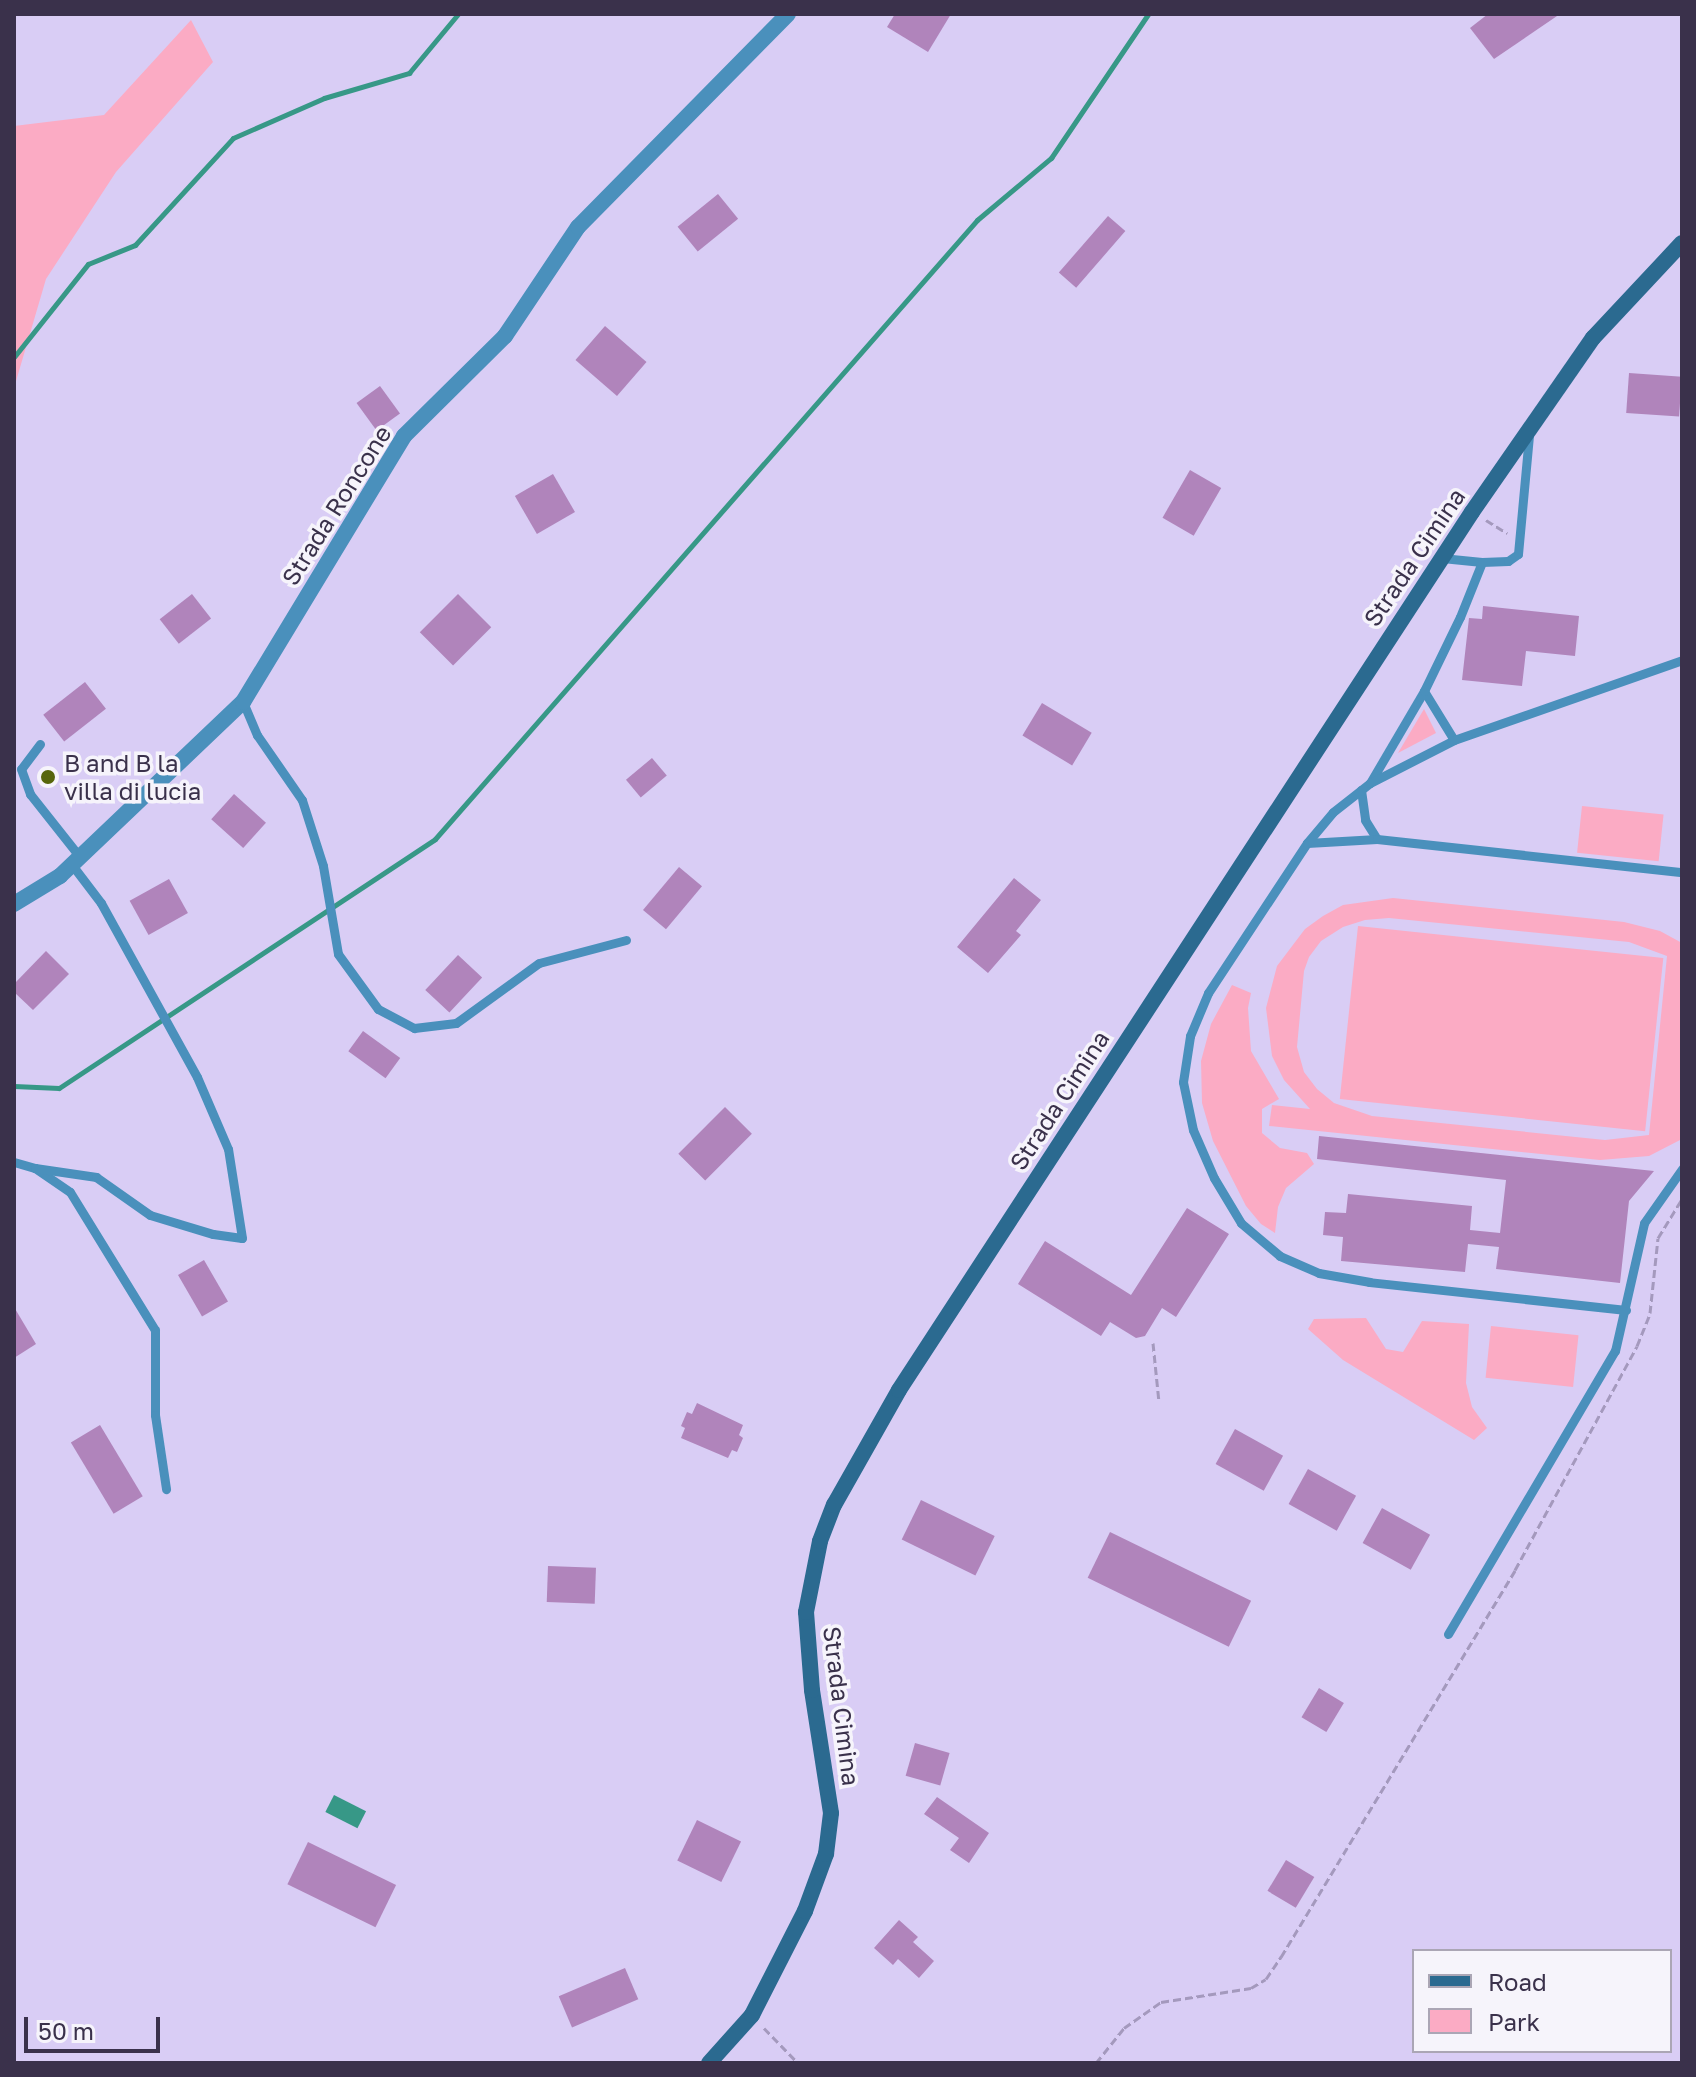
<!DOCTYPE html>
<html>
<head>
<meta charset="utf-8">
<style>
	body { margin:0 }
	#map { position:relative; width:1696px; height:2077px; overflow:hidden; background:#d9cdf5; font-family:"Golos Text",sans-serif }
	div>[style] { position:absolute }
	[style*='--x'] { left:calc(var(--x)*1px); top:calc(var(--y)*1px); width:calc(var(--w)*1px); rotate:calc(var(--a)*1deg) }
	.green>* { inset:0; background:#fbabc4; transform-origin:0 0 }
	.water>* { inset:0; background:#379887; transform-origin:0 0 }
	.stream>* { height:5px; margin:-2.5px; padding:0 2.5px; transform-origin:2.5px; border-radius:2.5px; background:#379887 }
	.building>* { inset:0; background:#b084bb; transform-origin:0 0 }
	.path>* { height:3px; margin-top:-1.5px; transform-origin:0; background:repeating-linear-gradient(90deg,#a499bd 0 8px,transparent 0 12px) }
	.lane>* { height:9px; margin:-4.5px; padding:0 4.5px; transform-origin:4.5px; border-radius:4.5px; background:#4a90bc }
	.street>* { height:16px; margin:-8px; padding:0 8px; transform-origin:8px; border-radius:8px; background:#4a90bc }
	.secondary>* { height:16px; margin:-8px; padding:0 8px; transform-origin:8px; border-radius:8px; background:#2b6a90 }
	.dots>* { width:22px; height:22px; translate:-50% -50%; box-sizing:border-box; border:4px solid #f6f4fb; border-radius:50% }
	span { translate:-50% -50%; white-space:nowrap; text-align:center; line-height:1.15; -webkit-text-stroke:7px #f6f4fb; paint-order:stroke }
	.street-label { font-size:24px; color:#3a314b }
	.poi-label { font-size:24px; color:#3a314b }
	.left { translate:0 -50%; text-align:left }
	.frame { position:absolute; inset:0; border:16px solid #3a314b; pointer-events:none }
	.legend { position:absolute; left:1412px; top:1949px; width:260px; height:104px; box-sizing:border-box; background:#f6f4fb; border:2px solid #aba6b5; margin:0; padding:10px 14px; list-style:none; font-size:24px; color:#3a314b }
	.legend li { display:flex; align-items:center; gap:16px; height:40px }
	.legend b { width:40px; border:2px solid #aba6b5 }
	.scale { position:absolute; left:24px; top:2017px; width:136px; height:36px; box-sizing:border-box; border:4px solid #3a314b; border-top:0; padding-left:10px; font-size:24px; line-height:28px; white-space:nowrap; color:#3a314b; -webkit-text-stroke:6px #f6f4fb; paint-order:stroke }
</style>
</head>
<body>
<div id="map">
	<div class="green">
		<i style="clip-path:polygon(191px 20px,213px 62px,116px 172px,46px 279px,14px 388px,14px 126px,104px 115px)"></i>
		<i style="clip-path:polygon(1424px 709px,1436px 733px,1398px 753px)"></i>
		<i style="left:1582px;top:806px;width:82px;height:47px;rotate:6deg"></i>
		<i style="clip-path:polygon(evenodd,1393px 898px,1624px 922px,1660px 931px,1682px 943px,1682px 1139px,1649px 1156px,1600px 1160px,1269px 1126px,1272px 1105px,1310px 1109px,1284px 1080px,1272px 1056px,1266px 1008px,1277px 966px,1305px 929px,1323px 916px,1343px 905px,1393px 898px,1389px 918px,1629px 942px,1667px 956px,1649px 1135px,1605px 1140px,1372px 1116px,1334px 1103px,1317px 1089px,1304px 1072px,1297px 1047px,1304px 971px,1309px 957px,1321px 941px,1343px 927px,1365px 920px,1389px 918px)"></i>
		<i style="left:1358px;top:926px;width:307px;height:174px;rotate:6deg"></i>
		<i style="clip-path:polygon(1232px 985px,1251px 993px,1248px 1008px,1251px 1051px,1279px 1099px,1262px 1109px,1262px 1133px,1280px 1148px,1307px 1153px,1314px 1164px,1286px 1188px,1278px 1207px,1275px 1233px,1261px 1224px,1246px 1206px,1213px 1141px,1202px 1103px,1201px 1061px,1211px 1024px)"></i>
		<i style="clip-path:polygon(1366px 1318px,1386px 1349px,1403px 1352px,1422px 1321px,1469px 1324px,1466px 1383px,1472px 1407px,1487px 1428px,1474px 1440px,1343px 1360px,1308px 1329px,1314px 1319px)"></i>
		<i style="left:1491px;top:1326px;width:88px;height:52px;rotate:6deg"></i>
	</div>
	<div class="water">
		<i style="left:334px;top:1795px;width:36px;height:19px;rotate:27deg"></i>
	</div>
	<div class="stream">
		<i style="--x:14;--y:357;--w:119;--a:-51.5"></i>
		<i style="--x:88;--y:264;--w:51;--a:-22"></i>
		<i style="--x:135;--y:245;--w:145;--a:-47.5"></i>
		<i style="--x:233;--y:138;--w:99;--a:-23.7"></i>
		<i style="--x:324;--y:98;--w:89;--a:-16.4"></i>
		<i style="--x:409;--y:73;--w:77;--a:-50.3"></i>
		<i style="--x:14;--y:1086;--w:45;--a:2.5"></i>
		<i style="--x:59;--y:1088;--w:451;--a:-33.5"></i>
		<i style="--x:435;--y:839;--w:823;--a:-48.79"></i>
		<i style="--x:977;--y:220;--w:97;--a:-40"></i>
		<i style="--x:1051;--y:158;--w:174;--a:-56"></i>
	</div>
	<div class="building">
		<i style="clip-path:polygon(895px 14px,951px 14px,928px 52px,887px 27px)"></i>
		<i style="clip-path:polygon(1488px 14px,1560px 14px,1494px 59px,1470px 28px)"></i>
		<i style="left:718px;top:194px;width:32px;height:52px;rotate:51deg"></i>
		<i style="left:1108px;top:216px;width:23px;height:75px;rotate:41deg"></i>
		<i style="left:605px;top:326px;width:55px;height:45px;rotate:41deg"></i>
		<i style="left:1629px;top:373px;width:53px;height:40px;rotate:4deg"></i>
		<i style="left:380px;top:386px;width:34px;height:29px;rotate:54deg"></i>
		<i style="left:1190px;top:470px;width:36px;height:55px;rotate:30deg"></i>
		<i style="left:553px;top:474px;width:44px;height:44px;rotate:60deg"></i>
		<i style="left:192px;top:594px;width:31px;height:41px;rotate:52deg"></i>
		<i style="left:458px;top:594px;width:47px;height:54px;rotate:45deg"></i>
		<i style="clip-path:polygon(1483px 606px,1579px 616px,1575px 656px,1526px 651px,1522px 686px,1462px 680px,1469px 618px,1482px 619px)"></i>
		<i style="left:85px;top:682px;width:34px;height:53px;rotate:52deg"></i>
		<i style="left:1042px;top:703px;width:58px;height:38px;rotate:31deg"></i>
		<i style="left:652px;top:758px;width:23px;height:34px;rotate:50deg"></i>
		<i style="left:234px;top:794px;width:43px;height:34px;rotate:42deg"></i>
		<i style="left:679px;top:867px;width:30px;height:56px;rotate:40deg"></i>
		<i style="clip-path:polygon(1014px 878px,1041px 900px,1016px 931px,1021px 935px,988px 973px,957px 947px)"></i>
		<i style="left:169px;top:879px;width:39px;height:45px;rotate:61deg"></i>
		<i style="clip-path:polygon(46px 951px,69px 974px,33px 1010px,14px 992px,14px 984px)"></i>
		<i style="left:458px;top:955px;width:33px;height:48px;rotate:43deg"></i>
		<i style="left:363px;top:1031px;width:46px;height:25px;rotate:36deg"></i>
		<i style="left:725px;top:1107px;width:38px;height:66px;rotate:45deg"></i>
		<i style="clip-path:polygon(1319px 1136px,1654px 1171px,1629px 1201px,1620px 1283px,1496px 1269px,1499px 1247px,1468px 1244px,1465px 1272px,1341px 1261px,1343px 1237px,1323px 1235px,1325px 1212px,1346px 1213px,1348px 1194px,1472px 1206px,1470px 1230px,1500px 1233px,1506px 1180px,1317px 1159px)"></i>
		<i style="clip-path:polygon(1187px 1208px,1229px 1234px,1176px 1317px,1162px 1308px,1145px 1336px,1136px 1338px,1110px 1322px,1101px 1336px,1018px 1284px,1045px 1241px,1131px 1295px)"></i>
		<i style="left:204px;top:1260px;width:48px;height:30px;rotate:60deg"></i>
		<i style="clip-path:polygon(14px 1307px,36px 1344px,14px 1358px)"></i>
		<i style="clip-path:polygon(697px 1403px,743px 1425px,739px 1435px,743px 1438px,737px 1452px,732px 1450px,728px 1458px,681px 1438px,685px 1428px,681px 1426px,687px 1412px,692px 1414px)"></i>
		<i style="left:100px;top:1425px;width:83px;height:34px;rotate:59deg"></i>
		<i style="left:1235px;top:1429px;width:55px;height:40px;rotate:29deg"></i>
		<i style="left:1308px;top:1469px;width:55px;height:40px;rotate:29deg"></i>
		<i style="left:921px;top:1500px;width:82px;height:44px;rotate:26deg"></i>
		<i style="left:1382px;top:1508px;width:55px;height:40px;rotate:29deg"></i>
		<i style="left:1110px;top:1532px;width:157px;height:51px;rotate:26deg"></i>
		<i style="left:548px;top:1566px;width:48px;height:36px;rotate:2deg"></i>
		<i style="left:1319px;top:1688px;width:29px;height:34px;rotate:31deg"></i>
		<i style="left:915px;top:1743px;width:36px;height:34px;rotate:16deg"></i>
		<i style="clip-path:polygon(937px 1797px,989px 1833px,969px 1863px,950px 1850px,959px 1838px,924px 1814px)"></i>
		<i style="left:697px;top:1820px;width:49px;height:45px;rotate:26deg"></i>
		<i style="left:308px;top:1842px;width:98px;height:47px;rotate:26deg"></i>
		<i style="left:1286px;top:1860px;width:33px;height:36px;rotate:31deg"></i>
		<i style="clip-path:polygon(899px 1920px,918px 1937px,913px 1942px,934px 1961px,919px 1978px,898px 1959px,893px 1965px,874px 1948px)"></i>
		<i style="left:625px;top:1968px;width:34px;height:72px;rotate:67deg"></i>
	</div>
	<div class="path">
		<i style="--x:1486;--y:520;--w:25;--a:32"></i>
		<i style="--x:1153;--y:1343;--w:59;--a:84.2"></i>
		<i style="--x:764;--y:2028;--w:49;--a:45.8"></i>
		<i style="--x:1096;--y:2063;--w:45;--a:-51.3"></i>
		<i style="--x:1124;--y:2028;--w:45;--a:-35.1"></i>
		<i style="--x:1161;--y:2002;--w:91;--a:-8.8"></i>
		<i style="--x:1251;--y:1988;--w:17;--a:-31"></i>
		<i style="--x:1266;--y:1979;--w:27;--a:-56"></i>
		<i style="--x:1281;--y:1957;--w:452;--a:-58.8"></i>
		<i style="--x:1515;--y:1570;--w:255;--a:-61.4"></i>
		<i style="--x:1637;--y:1346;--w:35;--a:-68"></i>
		<i style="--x:1650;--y:1313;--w:75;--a:-83.9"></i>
		<i style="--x:1658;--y:1238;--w:46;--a:-58.4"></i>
	</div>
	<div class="lane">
		<i style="--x:1442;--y:558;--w:40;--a:5.7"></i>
		<i style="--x:1482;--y:562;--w:26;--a:-2"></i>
		<i style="--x:1508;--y:561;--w:12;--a:-35"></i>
		<i style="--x:1518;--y:554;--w:120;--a:-84.7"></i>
		<i style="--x:1424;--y:691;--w:57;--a:58.5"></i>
		<i style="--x:243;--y:702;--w:36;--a:67"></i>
		<i style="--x:257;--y:735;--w:79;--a:55.3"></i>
		<i style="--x:302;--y:800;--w:69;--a:72.3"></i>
		<i style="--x:323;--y:866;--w:89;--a:80.3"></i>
		<i style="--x:338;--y:954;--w:68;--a:54"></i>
		<i style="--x:378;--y:1009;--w:41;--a:27.8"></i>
		<i style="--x:414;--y:1028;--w:42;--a:-6.8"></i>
		<i style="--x:456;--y:1023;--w:102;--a:-35.9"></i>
		<i style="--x:539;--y:963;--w:90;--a:-14.8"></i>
		<i style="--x:40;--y:744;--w:31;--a:127"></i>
		<i style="--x:21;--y:769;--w:27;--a:70"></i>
		<i style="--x:30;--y:794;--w:80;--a:51.6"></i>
		<i style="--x:1370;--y:783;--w:107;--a:-59.6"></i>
		<i style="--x:1424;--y:691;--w:82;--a:-64.1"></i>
		<i style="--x:1460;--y:617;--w:59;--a:-68.2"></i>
		<i style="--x:1361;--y:790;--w:30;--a:82"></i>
		<i style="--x:1365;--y:820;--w:22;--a:58"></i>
		<i style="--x:1307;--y:843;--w:70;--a:-3.3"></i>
		<i style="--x:1377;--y:839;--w:307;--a:6.2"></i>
		<i style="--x:14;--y:1162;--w:22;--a:16"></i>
		<i style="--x:35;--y:1168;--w:42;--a:34.4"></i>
		<i style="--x:70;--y:1192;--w:162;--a:58.4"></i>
		<i style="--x:155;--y:1330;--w:85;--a:90"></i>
		<i style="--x:155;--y:1415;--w:75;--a:81.5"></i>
		<i style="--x:35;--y:1168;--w:62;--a:8.4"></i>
		<i style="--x:96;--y:1177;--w:66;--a:35.1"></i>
		<i style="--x:150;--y:1215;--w:66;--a:16.8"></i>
		<i style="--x:213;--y:1234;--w:29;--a:8"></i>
		<i style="--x:242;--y:1238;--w:90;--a:-98.9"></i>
		<i style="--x:228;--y:1149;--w:78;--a:-113.3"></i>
		<i style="--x:197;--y:1077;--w:199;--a:-118.9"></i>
		<i style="--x:101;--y:903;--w:48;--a:-127.3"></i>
		<i style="--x:1626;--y:1310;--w:258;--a:-173.8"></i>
		<i style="--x:1370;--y:1282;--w:52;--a:-170"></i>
		<i style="--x:1319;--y:1273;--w:43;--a:-156.4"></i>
		<i style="--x:1280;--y:1256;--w:51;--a:-139.8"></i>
		<i style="--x:1241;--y:1223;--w:52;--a:-121"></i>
		<i style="--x:1214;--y:1178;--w:52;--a:-113.6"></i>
		<i style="--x:1193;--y:1130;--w:49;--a:-101.8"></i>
		<i style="--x:1183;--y:1082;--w:47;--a:-81.3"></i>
		<i style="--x:1190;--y:1036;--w:47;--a:-67.3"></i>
		<i style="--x:1208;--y:993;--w:180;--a:-56.6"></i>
		<i style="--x:1307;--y:843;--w:40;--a:-50"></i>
		<i style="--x:1333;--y:812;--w:47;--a:-38.1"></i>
		<i style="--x:1370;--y:783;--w:94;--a:-27.1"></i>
		<i style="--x:1454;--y:740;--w:242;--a:-19.3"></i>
		<i style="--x:1448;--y:1634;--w:329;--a:-59.5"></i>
		<i style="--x:1615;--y:1351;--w:131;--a:-77.2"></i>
		<i style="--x:1644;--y:1223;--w:66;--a:-54.9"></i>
	</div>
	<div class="street">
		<i style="--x:14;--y:904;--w:54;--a:-31.3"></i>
		<i style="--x:60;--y:876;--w:253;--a:-43.6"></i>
		<i style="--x:243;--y:702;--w:311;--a:-58.8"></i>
		<i style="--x:404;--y:436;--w:142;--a:-44.7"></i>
		<i style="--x:505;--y:336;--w:131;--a:-56.2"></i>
		<i style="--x:578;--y:227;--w:299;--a:-45.4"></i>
	</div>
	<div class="secondary">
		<i style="--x:709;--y:2063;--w:64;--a:-48.1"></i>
		<i style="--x:752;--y:2015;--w:117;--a:-63"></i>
		<i style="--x:805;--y:1911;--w:61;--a:-69.8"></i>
		<i style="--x:826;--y:1854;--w:41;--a:-83"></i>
		<i style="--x:831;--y:1813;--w:124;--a:-98.8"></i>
		<i style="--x:812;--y:1690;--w:78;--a:-94.4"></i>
		<i style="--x:806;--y:1612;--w:72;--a:-78.8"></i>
		<i style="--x:820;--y:1541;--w:39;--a:-69"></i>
		<i style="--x:834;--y:1505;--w:132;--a:-60.5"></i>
		<i style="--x:899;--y:1390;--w:1048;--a:-56.87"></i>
		<i style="--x:1472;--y:512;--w:212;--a:-55.2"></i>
		<i style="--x:1593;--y:338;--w:130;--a:-46.9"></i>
	</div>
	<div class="dots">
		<i style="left:48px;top:777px;background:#57660c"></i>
	</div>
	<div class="street-label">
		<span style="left:336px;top:505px;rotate:-58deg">Strada Roncone</span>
		<span style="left:1414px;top:557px;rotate:-56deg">Strada Cimina</span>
		<span style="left:1059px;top:1100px;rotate:-57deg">Strada Cimina</span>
		<span style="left:842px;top:1706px;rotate:83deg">Strada Cimina</span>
	</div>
	<div class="poi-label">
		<span class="left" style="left:64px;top:777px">B and B la<br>villa di lucia</span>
	</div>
	<div class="frame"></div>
	<ul class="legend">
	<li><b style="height:10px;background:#2b6a90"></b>Road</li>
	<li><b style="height:22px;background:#fbabc4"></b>Park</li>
	</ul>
	<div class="scale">50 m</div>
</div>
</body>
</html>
